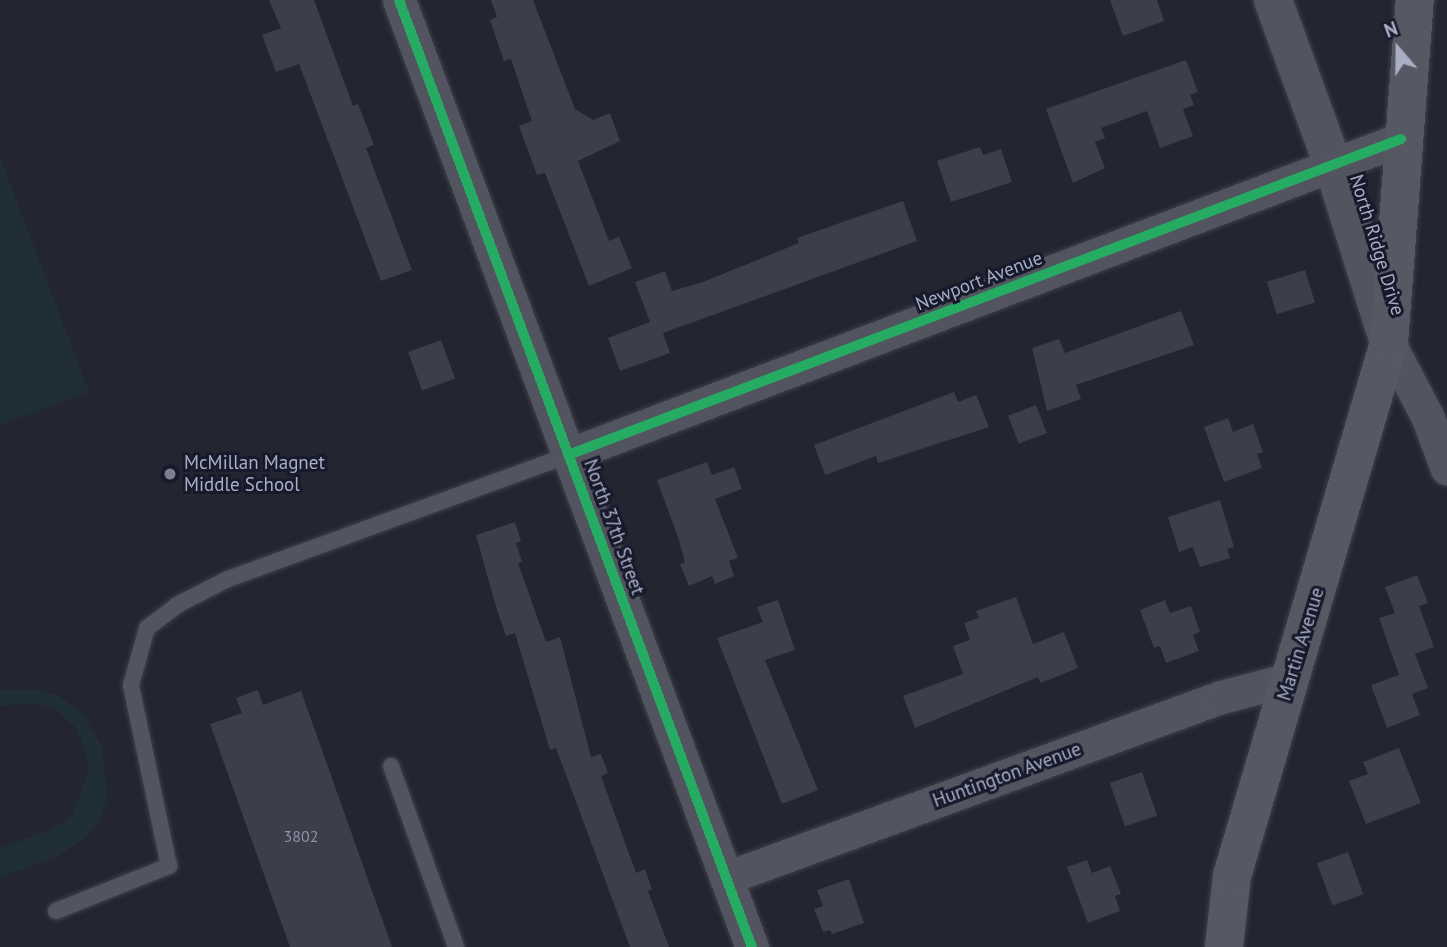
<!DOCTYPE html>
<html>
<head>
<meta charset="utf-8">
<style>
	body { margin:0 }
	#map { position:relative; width:1447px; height:947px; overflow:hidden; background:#232631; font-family:"PT Sans",sans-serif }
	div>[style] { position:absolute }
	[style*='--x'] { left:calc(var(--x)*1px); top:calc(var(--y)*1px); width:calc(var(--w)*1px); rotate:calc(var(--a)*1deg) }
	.green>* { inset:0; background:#202e37 }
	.building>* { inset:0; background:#3c3e49; transform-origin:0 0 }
	.roads { filter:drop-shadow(0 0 2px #3f414a) drop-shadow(0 0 2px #3f414a) }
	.service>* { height:16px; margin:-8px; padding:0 8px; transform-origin:8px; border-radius:8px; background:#525460 }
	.minor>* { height:33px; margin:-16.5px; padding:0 16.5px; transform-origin:16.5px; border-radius:16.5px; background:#525460 }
	.tertiary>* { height:38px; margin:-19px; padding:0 19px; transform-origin:19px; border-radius:19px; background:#525460 }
	.secondary>* { height:38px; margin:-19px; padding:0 19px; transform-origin:19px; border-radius:19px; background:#565864 }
	.cycleway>* { height:10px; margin:-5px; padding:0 5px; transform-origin:5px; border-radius:5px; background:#26ab63 }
	.dots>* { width:19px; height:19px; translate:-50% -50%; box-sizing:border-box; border:4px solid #171a2b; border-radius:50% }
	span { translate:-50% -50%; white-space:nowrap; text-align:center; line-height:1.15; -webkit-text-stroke:6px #171a2b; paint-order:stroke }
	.number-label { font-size:16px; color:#8e92a6 }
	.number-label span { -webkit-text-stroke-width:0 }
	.street-label { font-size:19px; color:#aaaec5 }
	.poi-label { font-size:19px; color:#aaaec5 }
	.left { translate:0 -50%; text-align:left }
	.north { position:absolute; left:1363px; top:14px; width:70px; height:70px; -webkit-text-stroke:5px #171a2b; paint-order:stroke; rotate:340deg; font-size:19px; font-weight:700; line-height:28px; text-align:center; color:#aaaec5 }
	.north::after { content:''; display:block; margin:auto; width:24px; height:32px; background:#aaaec5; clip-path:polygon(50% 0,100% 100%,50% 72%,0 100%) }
</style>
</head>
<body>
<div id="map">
	<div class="green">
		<i style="clip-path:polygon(0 157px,89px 392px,0 425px)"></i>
		<i style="clip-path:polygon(32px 689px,59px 696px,83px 714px,102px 747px,107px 798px,99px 821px,84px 839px,54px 858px,0 877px,0 848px,49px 830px,71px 817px,88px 775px,87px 754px,76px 728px,58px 711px,36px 703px,0 706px,0 690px)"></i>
	</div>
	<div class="building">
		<i style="clip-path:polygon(269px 0,314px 0,353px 106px,358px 104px,374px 145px,366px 148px,412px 270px,381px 281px,299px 64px,276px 72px,262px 35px,281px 28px)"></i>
		<i style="clip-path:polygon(491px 0,533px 0,575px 109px,593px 120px,610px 113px,620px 141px,578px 161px,609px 241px,619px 237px,632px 268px,589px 286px,545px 173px,537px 175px,519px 126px,532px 121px,511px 59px,504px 61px,490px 20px,497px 17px)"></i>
		<i style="clip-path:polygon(1110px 0,1157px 0,1164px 21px,1123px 36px)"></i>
		<i style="clip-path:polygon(1186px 60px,1198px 92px,1190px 95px,1194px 105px,1183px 109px,1193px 136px,1160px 148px,1147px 111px,1101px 128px,1105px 138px,1095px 142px,1105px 168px,1073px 183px,1046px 109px)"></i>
		<i style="clip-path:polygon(980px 147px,983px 155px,1001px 149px,1012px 182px,951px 202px,937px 161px)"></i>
		<i style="clip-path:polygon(903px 201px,917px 241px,663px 333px,670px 353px,620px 371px,608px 338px,650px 322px,635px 282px,665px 271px,672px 291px,703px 282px,799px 243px,797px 238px)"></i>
		<i style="left:1305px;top:270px;width:34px;height:40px;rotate:73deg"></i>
		<i style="clip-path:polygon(1181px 311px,1194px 345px,1076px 385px,1081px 399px,1047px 411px,1032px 348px,1059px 339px,1065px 353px)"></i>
		<i style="left:441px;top:340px;width:41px;height:35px;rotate:70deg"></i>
		<i style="clip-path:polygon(954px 392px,958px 402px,976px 395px,989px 427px,878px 463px,876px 456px,825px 475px,814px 445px)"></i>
		<i style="left:1036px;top:405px;width:30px;height:30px;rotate:69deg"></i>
		<i style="clip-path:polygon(1228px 418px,1233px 432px,1253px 424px,1263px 452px,1257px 454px,1262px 468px,1224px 482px,1204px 427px)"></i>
		<i style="clip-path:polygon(707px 462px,712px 475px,734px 467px,742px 489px,715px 499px,738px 558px,729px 561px,734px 576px,715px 584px,712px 576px,689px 586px,680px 564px,685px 562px,678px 537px,657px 480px)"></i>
		<i style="clip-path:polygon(1220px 500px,1234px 547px,1227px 549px,1230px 558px,1200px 567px,1193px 547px,1179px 552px,1168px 517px)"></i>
		<i style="clip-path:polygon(515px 522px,521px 541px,516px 543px,522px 562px,518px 563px,546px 642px,560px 637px,591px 757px,601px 754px,608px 773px,601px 776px,636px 873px,645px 869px,652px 889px,648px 891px,669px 947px,630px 947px,556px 748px,550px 750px,515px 633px,506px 636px,496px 607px,476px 535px)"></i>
		<i style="clip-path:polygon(1417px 575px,1428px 603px,1419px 606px,1434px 647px,1415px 654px,1428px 688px,1412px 694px,1420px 715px,1387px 728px,1371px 685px,1399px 675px,1379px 618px,1395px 613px,1385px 587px)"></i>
		<i style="clip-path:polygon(1016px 597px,1033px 644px,1064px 632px,1078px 668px,1041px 683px,1038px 677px,915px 728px,903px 696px,963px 674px,953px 646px,970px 640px,964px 623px,979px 618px,976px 611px)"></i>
		<i style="clip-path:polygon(778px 600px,795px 650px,765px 660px,818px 790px,782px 804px,717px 638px,763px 622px,757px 607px)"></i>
		<i style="clip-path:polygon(1165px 600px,1170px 613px,1191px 606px,1200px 632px,1193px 635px,1199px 651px,1166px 663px,1160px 646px,1154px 648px,1140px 610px)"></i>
		<i style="clip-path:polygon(258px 690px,263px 705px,301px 691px,392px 947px,290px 947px,210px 724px,242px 713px,236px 698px)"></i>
		<i style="clip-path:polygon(1399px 748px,1421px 803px,1366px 824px,1349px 781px,1368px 774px,1363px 762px)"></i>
		<i style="left:1142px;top:772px;width:46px;height:34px;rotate:71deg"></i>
		<i style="left:1348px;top:852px;width:45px;height:33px;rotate:70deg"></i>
		<i style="clip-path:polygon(1087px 860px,1092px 873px,1110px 866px,1121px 894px,1115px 896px,1120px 911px,1088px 923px,1067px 867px)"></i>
		<i style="clip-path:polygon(849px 879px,864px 923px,832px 934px,830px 930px,823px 932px,814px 909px,823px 906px,817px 890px)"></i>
	</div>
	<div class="roads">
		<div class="service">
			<i style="--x:391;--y:766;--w:192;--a:70.2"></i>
			<i style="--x:56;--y:911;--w:122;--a:-21.7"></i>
			<i style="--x:169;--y:866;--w:185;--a:-101.9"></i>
			<i style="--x:131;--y:685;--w:59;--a:-74.3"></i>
			<i style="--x:147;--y:628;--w:38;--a:-37"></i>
			<i style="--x:177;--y:605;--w:57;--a:-27"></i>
			<i style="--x:228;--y:579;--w:362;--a:-20"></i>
		</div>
		<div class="minor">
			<i style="--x:399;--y:0;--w:1011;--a:69.56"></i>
			<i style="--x:1389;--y:343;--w:85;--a:62.5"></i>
			<i style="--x:1428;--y:418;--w:54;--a:69.6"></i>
			<i style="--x:568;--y:455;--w:891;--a:-20.77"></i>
			<i style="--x:726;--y:878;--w:527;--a:-20.09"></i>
			<i style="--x:1221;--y:697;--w:71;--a:-14.6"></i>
		</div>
		<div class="tertiary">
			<i style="--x:1273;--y:0;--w:176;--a:70"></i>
			<i style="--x:1333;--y:165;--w:187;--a:72.5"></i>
		</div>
		<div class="secondary">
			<i style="--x:1224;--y:947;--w:71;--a:-83.6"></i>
			<i style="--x:1232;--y:876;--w:556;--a:-73.59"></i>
			<i style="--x:1389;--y:343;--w:344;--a:-85.7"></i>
		</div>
	</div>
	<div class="cycleway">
		<i style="--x:399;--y:0;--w:1011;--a:69.56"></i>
		<i style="--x:568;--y:455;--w:891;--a:-20.77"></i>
	</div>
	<div class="dots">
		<i style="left:170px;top:474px;background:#7b7e91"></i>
	</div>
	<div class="number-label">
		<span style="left:301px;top:836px">3802</span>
	</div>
	<div class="street-label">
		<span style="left:1377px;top:245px;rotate:73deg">North Ridge Drive</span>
		<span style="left:979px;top:281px;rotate:-21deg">Newport Avenue</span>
		<span style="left:614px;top:527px;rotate:70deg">North 37th Street</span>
		<span style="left:1301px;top:644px;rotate:-73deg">Martin Avenue</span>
		<span style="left:1007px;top:775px;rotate:-20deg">Huntington Avenue</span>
	</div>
	<div class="poi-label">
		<span class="left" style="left:184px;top:474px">McMillan Magnet<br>Middle School</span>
	</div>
	<div class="north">N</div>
</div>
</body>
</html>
